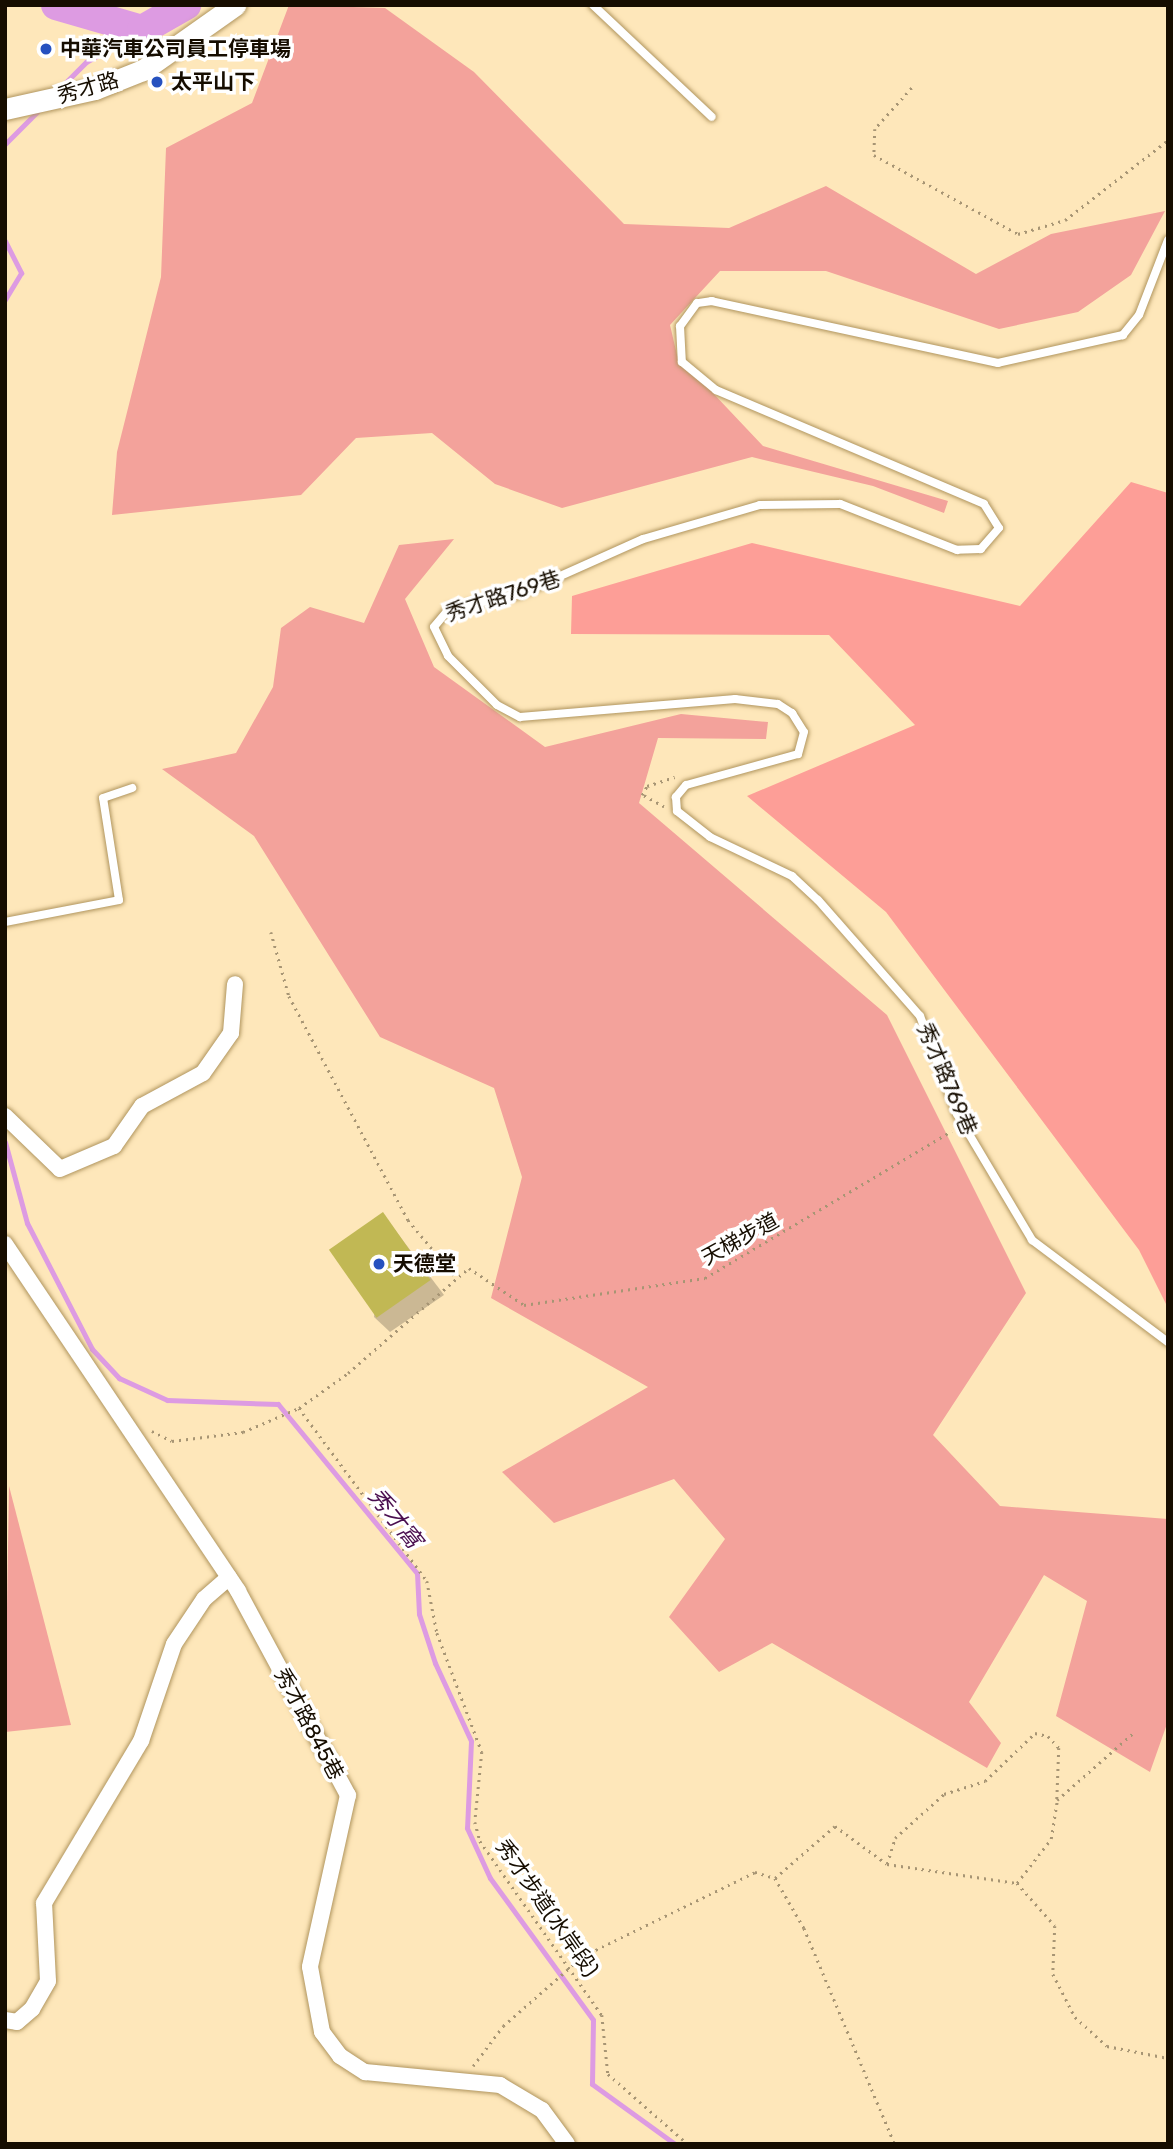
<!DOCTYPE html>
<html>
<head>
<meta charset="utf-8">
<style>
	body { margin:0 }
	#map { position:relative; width:1173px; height:2149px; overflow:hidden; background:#fee7ba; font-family:Rubik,"Noto Sans TC",sans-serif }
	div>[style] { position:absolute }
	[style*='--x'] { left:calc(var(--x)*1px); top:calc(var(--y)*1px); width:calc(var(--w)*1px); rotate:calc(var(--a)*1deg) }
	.green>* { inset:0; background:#fd9e97 }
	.forest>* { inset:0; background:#f3a29b }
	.shadow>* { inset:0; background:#0003 }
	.stream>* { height:5px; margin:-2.5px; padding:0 2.5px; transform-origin:2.5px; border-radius:2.5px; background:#dd9be2 }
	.river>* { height:30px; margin:-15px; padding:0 15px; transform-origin:15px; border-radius:15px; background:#dd9be2 }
	.building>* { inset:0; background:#c1b854; transform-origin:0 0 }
	.path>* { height:2.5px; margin-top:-1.25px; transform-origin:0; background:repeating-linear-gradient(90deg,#a79574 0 2px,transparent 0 7px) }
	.roads { filter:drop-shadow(0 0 2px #b0955e) drop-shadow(0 0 2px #b0955e) }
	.lane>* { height:8px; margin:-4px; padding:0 4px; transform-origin:4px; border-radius:4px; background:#fff }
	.street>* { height:16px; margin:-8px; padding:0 8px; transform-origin:8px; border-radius:8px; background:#fff }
	.secondary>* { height:21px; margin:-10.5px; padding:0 10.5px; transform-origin:10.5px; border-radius:10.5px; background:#fff }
	.dots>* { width:19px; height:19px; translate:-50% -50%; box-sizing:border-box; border:4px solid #fff; border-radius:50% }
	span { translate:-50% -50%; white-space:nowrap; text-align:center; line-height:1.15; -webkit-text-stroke:7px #fff; paint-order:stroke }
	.poi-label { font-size:21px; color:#160d00; font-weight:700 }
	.left { translate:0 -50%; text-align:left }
	.street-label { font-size:21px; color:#160d00 }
	.water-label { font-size:23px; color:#4a0e4f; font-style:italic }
	.frame { position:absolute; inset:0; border:7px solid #160d00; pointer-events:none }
</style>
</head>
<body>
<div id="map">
	<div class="green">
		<i style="clip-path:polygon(1131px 482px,1168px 493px,1168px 1308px,1139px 1250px,886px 912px,747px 796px,915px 725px,829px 635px,571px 634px,572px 596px,752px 543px,1020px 606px)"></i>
	</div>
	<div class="forest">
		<i style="clip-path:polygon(289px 5px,385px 8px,474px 72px,624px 224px,729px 228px,826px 186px,976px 274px,1051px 234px,1165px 211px,1131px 275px,1078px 312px,999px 329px,826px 271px,720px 271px,670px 325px,677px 355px,763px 446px,948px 501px,944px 513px,873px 486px,752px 457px,562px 508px,495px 484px,432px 433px,356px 438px,301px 495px,112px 515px,117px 452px,161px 277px,166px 148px,252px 103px)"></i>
		<i style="clip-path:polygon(454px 539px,405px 599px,434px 667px,545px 747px,681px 714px,768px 722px,766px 739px,658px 738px,639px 803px,887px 1015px,1026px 1293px,933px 1435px,1000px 1506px,1168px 1519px,1168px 1721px,1150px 1772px,1056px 1716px,1087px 1601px,1044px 1575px,969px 1702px,1001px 1743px,987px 1768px,772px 1643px,719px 1672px,669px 1617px,725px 1539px,674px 1479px,554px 1523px,502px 1472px,648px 1387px,491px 1298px,522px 1177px,494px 1088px,380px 1037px,254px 836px,162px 769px,236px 753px,273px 687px,281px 628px,310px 607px,364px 623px,399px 545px)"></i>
		<i style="clip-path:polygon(9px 1486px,71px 1725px,5px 1732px)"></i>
	</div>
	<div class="shadow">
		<i style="clip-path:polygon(383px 1214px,444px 1295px,390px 1332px,374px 1317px)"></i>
	</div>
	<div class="stream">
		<i style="--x:59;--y:89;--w:38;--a:-45"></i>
		<i style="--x:86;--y:62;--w:64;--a:-29.7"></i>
		<i style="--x:5;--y:144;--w:49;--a:-45"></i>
		<i style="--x:5;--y:241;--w:36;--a:63"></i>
		<i style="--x:21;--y:273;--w:31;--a:121"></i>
		<i style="--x:5;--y:1142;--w:84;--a:74.8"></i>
		<i style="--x:27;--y:1223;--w:142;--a:62.7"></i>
		<i style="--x:92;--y:1349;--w:40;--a:47"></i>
		<i style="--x:119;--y:1378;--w:53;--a:24.6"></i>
		<i style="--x:167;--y:1400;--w:111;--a:2.1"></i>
		<i style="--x:278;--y:1404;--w:219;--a:50.6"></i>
		<i style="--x:417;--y:1573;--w:41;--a:87.2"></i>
		<i style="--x:419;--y:1614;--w:52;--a:71.9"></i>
		<i style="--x:435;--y:1663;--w:86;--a:65.2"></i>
		<i style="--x:471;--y:1741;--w:87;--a:92.6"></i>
		<i style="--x:467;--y:1828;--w:55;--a:65.3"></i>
		<i style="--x:490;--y:1878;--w:175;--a:54"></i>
		<i style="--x:593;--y:2020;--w:64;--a:90.9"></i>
		<i style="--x:592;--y:2084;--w:102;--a:35.9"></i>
	</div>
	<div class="river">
		<i style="--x:56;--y:5;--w:90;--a:16.2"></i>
		<i style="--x:142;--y:30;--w:51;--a:-29.6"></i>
	</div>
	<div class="building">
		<i style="left:383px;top:1212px;width:83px;height:66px;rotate:55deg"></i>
	</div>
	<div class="path">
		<i style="--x:912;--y:88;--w:55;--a:132.1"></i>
		<i style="--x:875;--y:129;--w:26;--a:92"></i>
		<i style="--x:874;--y:155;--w:164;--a:28.7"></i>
		<i style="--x:1018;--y:234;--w:49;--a:-16.6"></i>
		<i style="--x:1065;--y:220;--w:130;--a:-37.8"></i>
		<i style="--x:664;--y:807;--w:25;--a:-151"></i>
		<i style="--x:642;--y:795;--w:10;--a:-61"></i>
		<i style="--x:647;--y:786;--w:29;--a:-18"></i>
		<i style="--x:271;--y:932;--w:66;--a:74.3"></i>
		<i style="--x:289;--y:996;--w:254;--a:62"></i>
		<i style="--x:408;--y:1220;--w:72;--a:50.1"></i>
		<i style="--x:299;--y:1408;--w:215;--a:53.5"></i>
		<i style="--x:427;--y:1581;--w:53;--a:79.1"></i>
		<i style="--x:437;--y:1633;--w:127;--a:69.3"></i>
		<i style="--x:482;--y:1752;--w:70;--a:95.7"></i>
		<i style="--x:475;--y:1822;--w:20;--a:75"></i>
		<i style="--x:480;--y:1841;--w:213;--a:55"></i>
		<i style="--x:602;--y:2015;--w:59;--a:84.2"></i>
		<i style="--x:608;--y:2074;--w:106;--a:41.2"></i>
		<i style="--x:152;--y:1431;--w:22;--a:27"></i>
		<i style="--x:172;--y:1441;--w:72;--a:-7.2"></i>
		<i style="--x:243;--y:1432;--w:61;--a:-23.2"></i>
		<i style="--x:299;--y:1408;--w:60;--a:-35.5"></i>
		<i style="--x:348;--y:1373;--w:160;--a:-41"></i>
		<i style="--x:469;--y:1268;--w:66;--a:33.9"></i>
		<i style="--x:524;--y:1305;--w:183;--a:-8.5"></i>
		<i style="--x:705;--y:1278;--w:287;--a:-30.8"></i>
		<i style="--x:887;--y:1864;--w:27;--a:-73"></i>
		<i style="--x:895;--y:1838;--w:66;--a:-41.9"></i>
		<i style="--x:944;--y:1794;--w:43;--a:-17.6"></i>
		<i style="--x:985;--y:1781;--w:69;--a:-43.8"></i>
		<i style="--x:1035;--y:1733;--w:13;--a:13"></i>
		<i style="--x:1048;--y:1736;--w:16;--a:47"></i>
		<i style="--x:1059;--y:1748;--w:52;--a:92.2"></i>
		<i style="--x:775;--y:1878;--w:79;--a:-40.9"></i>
		<i style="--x:835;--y:1826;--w:64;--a:36.2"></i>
		<i style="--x:887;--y:1864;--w:131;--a:8.3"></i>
		<i style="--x:1017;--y:1883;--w:57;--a:48.5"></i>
		<i style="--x:1055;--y:1926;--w:48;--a:92.4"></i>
		<i style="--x:1053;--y:1974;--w:48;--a:62.9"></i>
		<i style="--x:1075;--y:2017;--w:43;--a:42.2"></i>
		<i style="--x:1107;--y:2046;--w:62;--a:11.1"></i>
		<i style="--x:1017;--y:1883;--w:56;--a:-52.3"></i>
		<i style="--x:1051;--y:1839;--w:39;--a:-81"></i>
		<i style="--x:1057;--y:1800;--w:100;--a:-41.3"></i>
		<i style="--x:473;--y:2066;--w:50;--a:-53.1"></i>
		<i style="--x:503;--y:2026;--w:106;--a:-41.2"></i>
		<i style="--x:583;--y:1956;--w:191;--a:-26"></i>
		<i style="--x:755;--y:1872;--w:21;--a:17"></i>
		<i style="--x:775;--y:1878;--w:58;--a:59.9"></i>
		<i style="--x:804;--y:1928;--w:234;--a:67.2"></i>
	</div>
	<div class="roads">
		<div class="lane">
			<i style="--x:593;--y:5;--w:163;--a:43.3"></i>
			<i style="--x:1168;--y:240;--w:80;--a:111.1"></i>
			<i style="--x:1139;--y:315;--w:26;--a:129"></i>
			<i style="--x:1123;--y:335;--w:128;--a:167.4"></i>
			<i style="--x:998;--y:363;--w:293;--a:-167.8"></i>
			<i style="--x:712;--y:301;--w:15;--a:172"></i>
			<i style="--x:697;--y:303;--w:29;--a:126"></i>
			<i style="--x:680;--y:326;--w:36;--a:87"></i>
			<i style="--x:682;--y:362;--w:44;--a:39.5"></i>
			<i style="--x:716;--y:390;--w:291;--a:23"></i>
			<i style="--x:984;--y:504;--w:28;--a:58"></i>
			<i style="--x:999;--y:528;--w:28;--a:131"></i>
			<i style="--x:981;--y:549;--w:24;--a:178"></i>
			<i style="--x:957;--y:550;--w:126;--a:-158.5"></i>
			<i style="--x:840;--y:504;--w:80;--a:179.3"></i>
			<i style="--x:760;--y:505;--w:122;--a:163.8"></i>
			<i style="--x:643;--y:539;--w:135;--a:155.9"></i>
			<i style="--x:520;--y:594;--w:73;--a:168.1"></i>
			<i style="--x:449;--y:609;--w:23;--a:130"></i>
			<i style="--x:434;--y:627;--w:32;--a:64"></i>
			<i style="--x:448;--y:656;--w:69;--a:45"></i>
			<i style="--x:497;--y:705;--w:26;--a:28"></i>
			<i style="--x:520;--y:717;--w:216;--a:-4.8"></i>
			<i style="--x:735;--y:699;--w:43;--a:6.6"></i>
			<i style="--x:778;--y:704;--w:17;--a:33"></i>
			<i style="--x:792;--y:713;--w:22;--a:58"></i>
			<i style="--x:804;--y:732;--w:23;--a:105"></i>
			<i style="--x:798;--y:754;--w:116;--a:164.5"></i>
			<i style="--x:686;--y:785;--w:16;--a:130"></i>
			<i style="--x:676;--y:797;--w:14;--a:86"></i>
			<i style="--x:677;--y:811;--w:42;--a:38.2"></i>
			<i style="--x:710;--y:837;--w:91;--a:25.4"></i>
			<i style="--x:792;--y:876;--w:35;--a:43"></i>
			<i style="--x:818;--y:900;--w:154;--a:48.7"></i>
			<i style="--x:920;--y:1016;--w:105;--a:69.3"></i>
			<i style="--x:957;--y:1114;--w:147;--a:59.2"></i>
			<i style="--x:1032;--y:1240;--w:170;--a:36.9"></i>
			<i style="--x:5;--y:922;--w:116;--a:-10.9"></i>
			<i style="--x:119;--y:900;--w:103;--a:-98.9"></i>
			<i style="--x:103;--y:798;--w:31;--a:-19"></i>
		</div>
		<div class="street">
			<i style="--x:5;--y:1116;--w:76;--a:43.9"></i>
			<i style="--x:60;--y:1169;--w:59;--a:-23.1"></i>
			<i style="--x:114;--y:1146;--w:49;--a:-55"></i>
			<i style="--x:142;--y:1106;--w:69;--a:-28.4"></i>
			<i style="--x:203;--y:1073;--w:49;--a:-55"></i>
			<i style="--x:231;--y:1033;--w:49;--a:-85.3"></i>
			<i style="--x:5;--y:1244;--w:418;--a:56.1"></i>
			<i style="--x:238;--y:1591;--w:232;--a:61.7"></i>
			<i style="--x:348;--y:1795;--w:176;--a:102.5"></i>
			<i style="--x:310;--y:1967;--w:66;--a:79.5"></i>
			<i style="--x:322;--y:2032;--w:30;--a:53"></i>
			<i style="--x:340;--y:2056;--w:30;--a:33"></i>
			<i style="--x:365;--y:2072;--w:136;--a:5.5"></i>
			<i style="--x:500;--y:2085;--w:49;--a:30.8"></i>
			<i style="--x:542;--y:2110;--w:42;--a:53.7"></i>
			<i style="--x:5;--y:2020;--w:12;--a:9"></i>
			<i style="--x:17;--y:2022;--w:20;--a:-41"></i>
			<i style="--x:32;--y:2009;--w:32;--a:-60"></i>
			<i style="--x:48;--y:1981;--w:78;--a:-92.9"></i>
			<i style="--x:44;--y:1903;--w:189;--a:-59.1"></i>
			<i style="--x:141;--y:1741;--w:102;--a:-71.2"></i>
			<i style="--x:174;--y:1644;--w:54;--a:-56.3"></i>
			<i style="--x:204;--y:1599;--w:33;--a:-41"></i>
		</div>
		<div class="secondary">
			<i style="--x:5;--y:109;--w:92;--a:-12.5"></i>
			<i style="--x:95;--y:89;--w:52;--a:-21.6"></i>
			<i style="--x:143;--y:70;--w:113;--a:-35.2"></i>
		</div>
	</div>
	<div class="dots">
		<i style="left:46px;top:49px;background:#2651bf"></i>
		<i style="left:157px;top:82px;background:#2651bf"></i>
		<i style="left:379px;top:1264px;background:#2651bf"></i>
	</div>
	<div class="poi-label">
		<span class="left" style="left:60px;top:49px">中華汽車公司員工停車場</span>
		<span class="left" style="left:171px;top:82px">太平山下</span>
		<span class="left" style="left:393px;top:1264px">天德堂</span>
	</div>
	<div class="street-label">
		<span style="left:88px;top:88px;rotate:-16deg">秀才路</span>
		<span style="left:503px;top:596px;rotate:-18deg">秀才路769巷</span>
		<span style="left:947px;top:1079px;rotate:67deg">秀才路769巷</span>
		<span style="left:740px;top:1239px;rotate:-29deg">天梯步道</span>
		<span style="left:309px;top:1724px;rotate:62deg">秀才路845巷</span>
		<span style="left:547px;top:1908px;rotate:55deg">秀才步道(水岸段)</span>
	</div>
	<div class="water-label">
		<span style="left:395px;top:1518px;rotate:51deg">秀才窩</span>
	</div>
	<div class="frame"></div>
</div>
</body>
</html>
